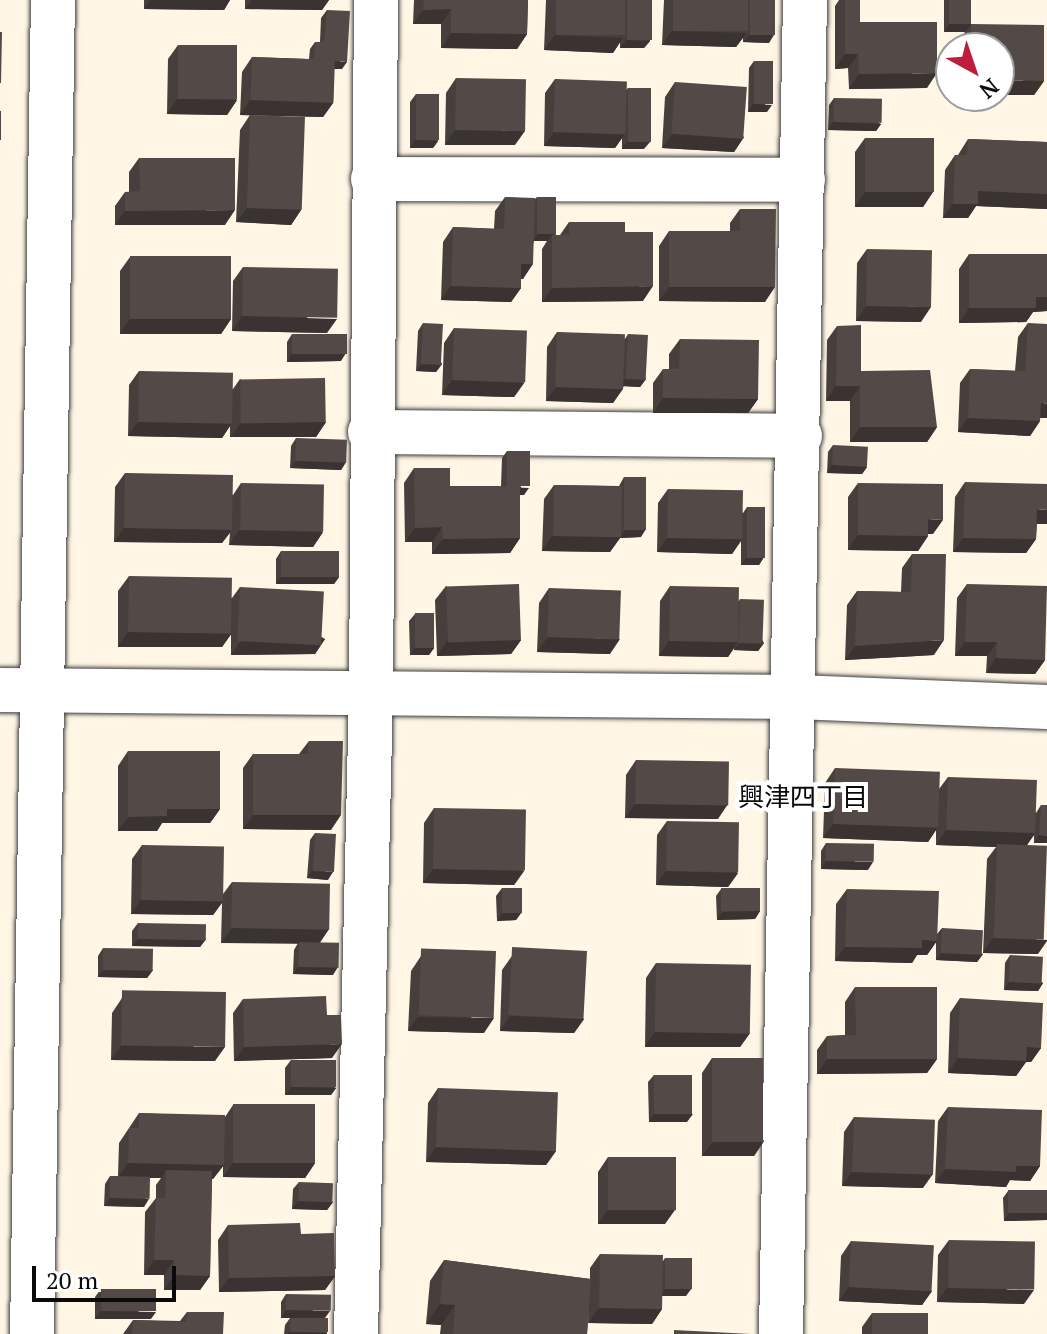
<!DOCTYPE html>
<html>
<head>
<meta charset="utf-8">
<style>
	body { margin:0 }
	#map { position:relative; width:1047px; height:1334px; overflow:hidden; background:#fff6e6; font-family:"PT Serif","Noto Sans JP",serif }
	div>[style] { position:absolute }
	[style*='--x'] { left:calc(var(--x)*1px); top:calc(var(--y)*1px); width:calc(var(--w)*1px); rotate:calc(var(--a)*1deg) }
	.roads { filter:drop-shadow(0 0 2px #3d3d3d) drop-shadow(0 0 2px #3d3d3d) }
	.street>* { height:44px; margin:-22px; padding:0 22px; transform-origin:22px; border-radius:22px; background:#fff }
	.wall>* { inset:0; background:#473f3c }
	.shaded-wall>* { inset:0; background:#3a3331 }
	.building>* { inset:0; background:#534946; transform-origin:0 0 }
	span { translate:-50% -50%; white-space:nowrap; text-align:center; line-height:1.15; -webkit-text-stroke:8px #fff; paint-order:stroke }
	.neighbourhood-label { font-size:26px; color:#0a0a0a }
	.north { position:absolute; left:935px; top:32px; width:80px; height:80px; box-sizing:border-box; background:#fff; border:2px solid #9d9d9d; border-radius:50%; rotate:140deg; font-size:22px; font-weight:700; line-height:32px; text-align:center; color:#0a0a0a }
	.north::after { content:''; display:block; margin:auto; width:28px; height:36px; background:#bf1d3e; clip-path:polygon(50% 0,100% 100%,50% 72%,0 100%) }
	.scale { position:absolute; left:32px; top:1266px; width:144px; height:36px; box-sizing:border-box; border:4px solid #0a0a0a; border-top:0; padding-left:10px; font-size:24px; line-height:28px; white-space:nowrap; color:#0a0a0a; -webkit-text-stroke:6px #fff; paint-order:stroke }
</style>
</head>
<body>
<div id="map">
	<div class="roads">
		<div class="street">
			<i style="--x:373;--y:179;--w:430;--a:0.1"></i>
			<i style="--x:370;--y:432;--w:430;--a:0.5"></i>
			<i style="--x:0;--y:690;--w:797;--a:0.5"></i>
			<i style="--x:797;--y:697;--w:250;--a:2.3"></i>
			<i style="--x:32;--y:1334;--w:1334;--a:-89.1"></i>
			<i style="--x:356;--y:1334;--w:642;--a:-88.66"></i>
			<i style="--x:371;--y:692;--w:692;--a:-89.59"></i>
			<i style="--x:781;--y:1334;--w:1334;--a:-88.97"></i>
		</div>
	</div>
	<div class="wall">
		<i style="clip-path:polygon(144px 0,230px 0,224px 10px,144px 9px)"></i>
		<i style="clip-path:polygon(245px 0,329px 0,322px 10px,245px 9px)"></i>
		<i style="clip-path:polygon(414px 0,528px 0,527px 34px,517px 49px,441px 48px,441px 24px,413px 24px)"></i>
		<i style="clip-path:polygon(546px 0,652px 0,650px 41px,644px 48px,620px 48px,620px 42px,613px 53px,544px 50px)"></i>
		<i style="clip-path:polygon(664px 0,775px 0,769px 43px,743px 42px,743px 37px,736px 47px,662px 45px)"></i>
		<i style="clip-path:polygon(839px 0,860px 0,860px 22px,927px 88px,849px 89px,848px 68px,835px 69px,835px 6px)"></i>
		<i style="clip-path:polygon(944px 0,971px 0,971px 24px,1044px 81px,1034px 95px,999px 48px,961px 48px,961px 38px,965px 32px,944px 32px)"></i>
		<i style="clip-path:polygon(327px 10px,342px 69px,334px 69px,333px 103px,323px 117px,240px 115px,242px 72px,252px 57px,309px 59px,310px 49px,315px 42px,320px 42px,321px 18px)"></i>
		<i style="clip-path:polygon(178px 45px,237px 100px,227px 115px,167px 114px,168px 59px)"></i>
		<i style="clip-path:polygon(754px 61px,767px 112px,748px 112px,749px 68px)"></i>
		<i style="clip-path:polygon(456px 78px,515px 145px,445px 145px,446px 93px)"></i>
		<i style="clip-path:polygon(555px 79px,626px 90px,628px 88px,644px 149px,622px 149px,622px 138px,615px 148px,544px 146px,545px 93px)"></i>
		<i style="clip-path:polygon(675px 82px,744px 137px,734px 152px,662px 148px,665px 97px)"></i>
		<i style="clip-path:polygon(416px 94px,438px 141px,433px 148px,410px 148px,410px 102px)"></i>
		<i style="clip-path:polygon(834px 98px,881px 124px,876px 131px,828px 130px,829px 105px)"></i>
		<i style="clip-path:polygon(250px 115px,301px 210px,291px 225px,236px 222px,240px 130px)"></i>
		<i style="clip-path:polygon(865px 138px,933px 192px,923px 207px,855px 207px,855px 152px)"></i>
		<i style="clip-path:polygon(968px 139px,1047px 142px,1047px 209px,976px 206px,968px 218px,943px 218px,945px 170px,955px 155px,958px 155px)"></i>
		<i style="clip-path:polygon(139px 158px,225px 225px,115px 225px,115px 206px,125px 192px,129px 192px,129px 172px)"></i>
		<i style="clip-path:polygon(505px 197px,535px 199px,537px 197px,556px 235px,560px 235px,569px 222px,625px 232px,643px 301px,542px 302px,542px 249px,547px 241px,534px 241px,523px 279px,521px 279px,521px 288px,511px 302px,441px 300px,443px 242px,453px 227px,494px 229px,495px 211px)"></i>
		<i style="clip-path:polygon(740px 209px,765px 302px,659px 301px,659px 246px,669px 231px,730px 231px,730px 223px)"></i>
		<i style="clip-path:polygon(867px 249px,921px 322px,856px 321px,857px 263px)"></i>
		<i style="clip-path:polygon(969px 254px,1047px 254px,1047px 311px,1033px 312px,1026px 322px,959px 323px,959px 269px)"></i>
		<i style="clip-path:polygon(130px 257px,231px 319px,221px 334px,120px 334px,120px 271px)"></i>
		<i style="clip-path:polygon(243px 267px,327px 333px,232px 331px,233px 281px)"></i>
		<i style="clip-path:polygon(423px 323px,442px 364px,436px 372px,416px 371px,418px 331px)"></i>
		<i style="clip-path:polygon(1028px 323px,1047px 418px,1040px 418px,1040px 421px,1030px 436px,958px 432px,960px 383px,970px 369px,1015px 371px,1018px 337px)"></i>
		<i style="clip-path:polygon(837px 326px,861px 371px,937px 427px,927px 442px,850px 442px,850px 401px,826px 401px,827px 340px)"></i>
		<i style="clip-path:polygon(454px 328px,524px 383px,514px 397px,442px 395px,444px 343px)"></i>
		<i style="clip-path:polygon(557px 332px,625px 339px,628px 334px,646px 379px,640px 387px,624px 386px,613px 403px,546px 401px,547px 347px)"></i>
		<i style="clip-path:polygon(292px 334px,341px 361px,287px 362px,287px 342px)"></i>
		<i style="clip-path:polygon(680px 339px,758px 399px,748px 413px,653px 413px,653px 383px,663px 369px,669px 369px,669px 354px)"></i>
		<i style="clip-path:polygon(139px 371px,233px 389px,240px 379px,326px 422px,316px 437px,230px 437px,230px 426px,222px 438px,128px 436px,129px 385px)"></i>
		<i style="clip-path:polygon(296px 438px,346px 462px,341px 470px,290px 468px,291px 446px)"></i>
		<i style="clip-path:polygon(833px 445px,867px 467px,862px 474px,827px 473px,828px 452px)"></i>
		<i style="clip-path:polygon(507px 451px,524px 495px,520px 495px,520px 538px,510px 553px,432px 554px,432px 542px,405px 542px,404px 483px,414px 468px,450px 486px,501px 486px,502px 458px)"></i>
		<i style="clip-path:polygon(125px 473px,233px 495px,241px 483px,323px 532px,313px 547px,229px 545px,230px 533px,222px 543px,114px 542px,115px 487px)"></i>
		<i style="clip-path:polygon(624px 477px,641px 537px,620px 538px,610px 552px,542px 551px,544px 499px,554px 485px,619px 486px)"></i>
		<i style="clip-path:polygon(965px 482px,1037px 524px,1036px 539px,1026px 553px,953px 552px,955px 497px)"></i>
		<i style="clip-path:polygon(858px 483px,933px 534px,928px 534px,928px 536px,918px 551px,848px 550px,848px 497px)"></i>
		<i style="clip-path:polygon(668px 489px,743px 513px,747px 507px,764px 557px,759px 565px,741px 565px,741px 541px,732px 554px,657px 552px,658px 503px)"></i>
		<i style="clip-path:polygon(281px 551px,339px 577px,334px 584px,276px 584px,276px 559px)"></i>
		<i style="clip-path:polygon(912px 554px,934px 655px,845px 660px,847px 605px,857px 591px,901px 592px,902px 568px)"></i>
		<i style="clip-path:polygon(129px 576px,232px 598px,240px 587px,325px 639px,315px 654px,231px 655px,231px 634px,222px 647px,118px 647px,118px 591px)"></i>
		<i style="clip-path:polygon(967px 584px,1045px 660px,1035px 674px,986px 673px,987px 656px,955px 656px,957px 598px)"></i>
		<i style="clip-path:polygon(446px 586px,521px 640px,511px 654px,437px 656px,435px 600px)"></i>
		<i style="clip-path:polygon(670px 586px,739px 601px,740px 599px,764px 643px,758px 651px,734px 650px,734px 648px,728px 657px,659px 656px,660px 601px)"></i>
		<i style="clip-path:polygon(549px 588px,610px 654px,537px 652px,539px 603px)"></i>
		<i style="clip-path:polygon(415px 614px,434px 648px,429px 655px,410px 655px,409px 621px)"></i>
		<i style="clip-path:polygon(309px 741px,331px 830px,243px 829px,243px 768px,253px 754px,299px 754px)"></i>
		<i style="clip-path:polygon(128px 751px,220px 809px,210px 823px,162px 823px,157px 831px,118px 831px,118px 766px)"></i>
		<i style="clip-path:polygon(636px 760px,718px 819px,625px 818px,626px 775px)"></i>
		<i style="clip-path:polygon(835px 768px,939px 789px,948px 777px,1036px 813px,1041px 805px,1047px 843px,1034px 843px,1034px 835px,1027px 845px,1038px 954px,983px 953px,987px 859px,996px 847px,936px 845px,936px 830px,928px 842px,823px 838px,825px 783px)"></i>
		<i style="clip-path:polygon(434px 808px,524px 871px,514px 885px,423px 883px,424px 823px)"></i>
		<i style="clip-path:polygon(667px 821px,738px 873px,728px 887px,656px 885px,657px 835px)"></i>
		<i style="clip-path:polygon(315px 833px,328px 880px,307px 878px,310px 840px)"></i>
		<i style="clip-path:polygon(826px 843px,868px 870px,821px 869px,821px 851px)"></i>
		<i style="clip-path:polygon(142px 845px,223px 894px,232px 882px,329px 929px,320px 942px,333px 975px,293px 974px,294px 950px,298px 943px,221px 943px,222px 903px,213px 915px,131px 914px,132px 859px)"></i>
		<i style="clip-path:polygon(502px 888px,521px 913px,516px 920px,497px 921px,496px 896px)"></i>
		<i style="clip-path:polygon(721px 889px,760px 911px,755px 919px,717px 920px,716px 896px)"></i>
		<i style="clip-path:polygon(847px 889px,937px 934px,942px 928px,983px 954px,977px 962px,936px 960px,936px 942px,927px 955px,917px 955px,912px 963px,835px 961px,836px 904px)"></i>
		<i style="clip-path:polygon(138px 923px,206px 939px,200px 947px,132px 946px,132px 931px)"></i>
		<i style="clip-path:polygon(103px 948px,153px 970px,147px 978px,98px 977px,98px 956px)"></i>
		<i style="clip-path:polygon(1010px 955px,1043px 983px,1038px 991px,1004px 990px,1005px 963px)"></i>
		<i style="clip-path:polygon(421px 956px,484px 1033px,408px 1031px,411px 971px)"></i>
		<i style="clip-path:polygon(512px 956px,584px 1019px,574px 1033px,500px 1031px,502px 970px)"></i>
		<i style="clip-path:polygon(656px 963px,750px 1033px,740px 1047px,645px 1047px,646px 978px)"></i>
		<i style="clip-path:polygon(855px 987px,937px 1059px,927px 1073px,817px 1074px,817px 1050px,827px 1036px,845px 1035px,845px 1002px)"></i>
		<i style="clip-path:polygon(122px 998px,215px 1061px,111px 1060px,112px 1013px)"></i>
		<i style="clip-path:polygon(960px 998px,1041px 1048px,1031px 1062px,1026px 1062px,1016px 1076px,948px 1073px,950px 1013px)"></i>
		<i style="clip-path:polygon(243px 999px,327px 1015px,332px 1058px,234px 1061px,233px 1013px)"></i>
		<i style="clip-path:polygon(712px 1058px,764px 1141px,754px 1156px,702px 1156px,702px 1073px)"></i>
		<i style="clip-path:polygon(291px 1060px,336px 1088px,331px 1095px,285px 1095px,285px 1068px)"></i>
		<i style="clip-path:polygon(654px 1075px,687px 1122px,649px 1122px,648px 1082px)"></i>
		<i style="clip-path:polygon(438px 1088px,556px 1151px,546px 1165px,426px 1162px,428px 1103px)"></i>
		<i style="clip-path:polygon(233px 1105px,315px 1163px,305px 1178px,223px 1177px,223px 1166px,213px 1179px,212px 1179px,210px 1276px,200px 1290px,164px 1290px,164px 1275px,144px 1275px,145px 1212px,156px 1198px,156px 1185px,161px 1178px,150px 1178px,144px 1207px,104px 1206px,105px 1184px,110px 1176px,118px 1176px,119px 1143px,139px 1113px,225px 1117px)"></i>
		<i style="clip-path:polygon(948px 1107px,1040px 1166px,1030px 1181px,1010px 1180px,1006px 1187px,935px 1183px,938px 1121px)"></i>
		<i style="clip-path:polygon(854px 1117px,923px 1188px,842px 1186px,844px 1132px)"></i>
		<i style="clip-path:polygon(608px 1157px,665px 1224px,598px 1224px,598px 1172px)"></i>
		<i style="clip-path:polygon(299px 1182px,333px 1202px,327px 1210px,292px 1209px,293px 1189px)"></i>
		<i style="clip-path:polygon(1008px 1191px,1047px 1220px,1004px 1221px,1003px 1198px)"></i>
		<i style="clip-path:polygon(228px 1225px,301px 1234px,335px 1276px,325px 1290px,219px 1292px,218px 1240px)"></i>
		<i style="clip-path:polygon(949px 1240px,1024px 1304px,937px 1302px,938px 1255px)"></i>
		<i style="clip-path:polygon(851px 1241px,932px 1291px,922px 1305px,839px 1301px,841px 1256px)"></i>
		<i style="clip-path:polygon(600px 1254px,663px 1261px,665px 1258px,686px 1296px,662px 1296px,662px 1309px,652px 1324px,588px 1323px,589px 1308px,587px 1334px,440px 1334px,441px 1325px,426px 1324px,430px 1281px,444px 1260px,590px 1279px,590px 1268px)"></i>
		<i style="clip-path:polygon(101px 1289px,151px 1319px,95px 1319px,95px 1297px)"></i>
		<i style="clip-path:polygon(286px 1294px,325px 1318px,327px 1334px,284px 1334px,285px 1325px,290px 1318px,281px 1318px,281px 1302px)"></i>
		<i style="clip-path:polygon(187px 1312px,223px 1334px,123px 1334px,133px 1320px,180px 1321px)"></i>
		<i style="clip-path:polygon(872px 1313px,928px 1334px,862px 1334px,862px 1327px)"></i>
	</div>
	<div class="shaded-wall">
		<i style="clip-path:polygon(150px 0,230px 0,224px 10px,144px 9px)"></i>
		<i style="clip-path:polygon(252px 0,329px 0,322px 10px,245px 9px)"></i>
		<i style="clip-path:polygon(451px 9px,441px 24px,413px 24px,423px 10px)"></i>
		<i style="clip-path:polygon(949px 24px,971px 24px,965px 32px,944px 32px)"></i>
		<i style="clip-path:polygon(672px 31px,747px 33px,736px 47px,662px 45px)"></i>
		<i style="clip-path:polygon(451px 33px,527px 34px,517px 49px,441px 48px)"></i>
		<i style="clip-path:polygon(555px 35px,623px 38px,613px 53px,544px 50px)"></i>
		<i style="clip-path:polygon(749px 35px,774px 35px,769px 43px,743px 42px)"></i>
		<i style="clip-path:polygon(626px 40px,650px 41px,644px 48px,620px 48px)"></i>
		<i style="clip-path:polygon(845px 54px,858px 54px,848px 68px,835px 69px)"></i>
		<i style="clip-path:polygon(314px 60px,347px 62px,342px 69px,309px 68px)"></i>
		<i style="clip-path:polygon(937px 73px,927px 88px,849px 89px,859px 74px)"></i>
		<i style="clip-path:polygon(999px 80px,1044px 81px,1034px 95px,999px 95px)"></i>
		<i style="clip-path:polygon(177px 99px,237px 100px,227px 115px,167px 114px)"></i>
		<i style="clip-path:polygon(250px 100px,333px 103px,323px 117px,240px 115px)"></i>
		<i style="clip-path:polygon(753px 104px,772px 105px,767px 112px,748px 112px)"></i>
		<i style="clip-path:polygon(833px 122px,881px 124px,876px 131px,828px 130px)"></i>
		<i style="clip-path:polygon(455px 130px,525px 131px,515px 145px,445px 145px)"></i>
		<i style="clip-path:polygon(554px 132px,625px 134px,615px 148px,544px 146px)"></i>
		<i style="clip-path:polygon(672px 134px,744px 137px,734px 152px,662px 148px)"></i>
		<i style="clip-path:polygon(415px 140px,438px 141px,433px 148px,410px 148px)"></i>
		<i style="clip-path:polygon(627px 142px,650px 142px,644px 149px,622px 149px)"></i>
		<i style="clip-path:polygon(978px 191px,1047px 194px,1047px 209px,976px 206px,968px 218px,943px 218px,953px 204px)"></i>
		<i style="clip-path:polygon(865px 192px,933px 192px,923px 207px,855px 207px)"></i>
		<i style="clip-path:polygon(247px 208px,301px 210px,291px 225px,236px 222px)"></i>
		<i style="clip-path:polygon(235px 210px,225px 225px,115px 225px,125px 211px)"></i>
		<i style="clip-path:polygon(538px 234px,556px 234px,552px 235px,547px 241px,532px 241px)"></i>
		<i style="clip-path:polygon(521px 264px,533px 264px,523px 279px,511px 278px)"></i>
		<i style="clip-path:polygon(451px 286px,521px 288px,511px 302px,441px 300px)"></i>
		<i style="clip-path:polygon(653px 286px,643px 301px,542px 302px,552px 288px)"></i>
		<i style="clip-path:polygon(669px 287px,775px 287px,765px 302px,659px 301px)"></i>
		<i style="clip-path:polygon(1036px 297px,1047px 297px,1047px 311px,1033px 312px,1026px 322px,959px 323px,969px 308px)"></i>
		<i style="clip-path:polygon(866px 306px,931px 307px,921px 322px,856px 321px)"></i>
		<i style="clip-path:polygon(242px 316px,337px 319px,327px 333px,232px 331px)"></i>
		<i style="clip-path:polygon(130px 319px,231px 319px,221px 334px,120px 334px)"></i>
		<i style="clip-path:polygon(346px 353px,341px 361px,287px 362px,292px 354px)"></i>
		<i style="clip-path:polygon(422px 364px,442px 364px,436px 372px,416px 371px)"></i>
		<i style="clip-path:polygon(625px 379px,646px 379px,640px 387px,620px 386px)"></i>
		<i style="clip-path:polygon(452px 380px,524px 383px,514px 397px,442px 395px)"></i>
		<i style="clip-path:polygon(836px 386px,860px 386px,850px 401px,826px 401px)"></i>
		<i style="clip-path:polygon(556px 387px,623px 389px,613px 403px,546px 401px)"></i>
		<i style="clip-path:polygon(663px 398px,758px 399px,748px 413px,653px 413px)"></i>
		<i style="clip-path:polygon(1041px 403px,1047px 404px,1047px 418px,1031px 418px)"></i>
		<i style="clip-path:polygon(968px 418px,1040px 421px,1030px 436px,958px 432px)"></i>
		<i style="clip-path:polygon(138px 422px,232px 423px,222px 438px,128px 436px)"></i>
		<i style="clip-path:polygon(326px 422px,316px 437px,230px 437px,241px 423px)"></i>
		<i style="clip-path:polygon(860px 427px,937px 427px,927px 442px,850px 442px)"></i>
		<i style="clip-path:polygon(296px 461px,346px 462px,341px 470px,290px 468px)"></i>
		<i style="clip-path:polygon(832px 465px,867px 467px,862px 474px,827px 473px)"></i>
		<i style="clip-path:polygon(506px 487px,529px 488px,524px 495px,501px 494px)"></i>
		<i style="clip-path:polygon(1037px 509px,1047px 510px,1047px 524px,1027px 524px)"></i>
		<i style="clip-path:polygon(928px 519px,943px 520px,933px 534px,918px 534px)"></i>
		<i style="clip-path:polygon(442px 527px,432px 542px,405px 542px,415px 528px)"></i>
		<i style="clip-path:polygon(124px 528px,232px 529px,222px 543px,114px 542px)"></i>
		<i style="clip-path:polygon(646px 529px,641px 537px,620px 538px,610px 552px,542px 551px,552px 536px,620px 537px,625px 530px)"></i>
		<i style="clip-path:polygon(239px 530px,323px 532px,313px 547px,229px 545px)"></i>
		<i style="clip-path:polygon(858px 535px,928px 536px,918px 551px,848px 550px)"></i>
		<i style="clip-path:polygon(520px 538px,510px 553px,432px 554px,443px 539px)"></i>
		<i style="clip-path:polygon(667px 538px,742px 539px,732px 554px,657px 552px)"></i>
		<i style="clip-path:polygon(963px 538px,1036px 539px,1026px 553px,953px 552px)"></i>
		<i style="clip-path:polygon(764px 557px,759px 565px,741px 565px,746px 558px)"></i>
		<i style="clip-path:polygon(281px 577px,339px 577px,334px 584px,276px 584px)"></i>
		<i style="clip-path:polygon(128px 632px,232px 633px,222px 647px,118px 647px)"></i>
		<i style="clip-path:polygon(548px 637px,620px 639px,610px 654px,537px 652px)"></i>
		<i style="clip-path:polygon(325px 639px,315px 654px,231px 655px,241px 641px)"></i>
		<i style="clip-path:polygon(521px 640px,511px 654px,437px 656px,447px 641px)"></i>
		<i style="clip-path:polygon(944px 640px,934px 655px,845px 660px,855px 646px)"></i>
		<i style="clip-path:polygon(669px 641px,738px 642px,728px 657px,659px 656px)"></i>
		<i style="clip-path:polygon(965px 642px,997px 642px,987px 656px,955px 656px)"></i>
		<i style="clip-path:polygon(740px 643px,764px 643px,758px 651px,734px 650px)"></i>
		<i style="clip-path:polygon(415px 648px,434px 648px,429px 655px,410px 655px)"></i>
		<i style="clip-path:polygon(996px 658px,1045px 660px,1035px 674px,986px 673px)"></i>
		<i style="clip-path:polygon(635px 804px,728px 804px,718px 819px,625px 818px)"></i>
		<i style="clip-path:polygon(167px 809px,220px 809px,210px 823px,162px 823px,157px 831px,118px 831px,128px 817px)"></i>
		<i style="clip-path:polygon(253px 815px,341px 815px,331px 830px,243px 829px)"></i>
		<i style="clip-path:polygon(833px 824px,938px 827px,928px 842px,823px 838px)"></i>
		<i style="clip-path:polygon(946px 830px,1035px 833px,1025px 848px,997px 844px,996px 847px,936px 845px)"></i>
		<i style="clip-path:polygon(1039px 835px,1047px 836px,1047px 843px,1034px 843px)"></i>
		<i style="clip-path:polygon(826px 861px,873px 862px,868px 870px,821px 869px)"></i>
		<i style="clip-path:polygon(433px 869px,524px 871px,514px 885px,423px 883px)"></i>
		<i style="clip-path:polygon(312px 871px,333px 872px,328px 880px,307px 878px)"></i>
		<i style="clip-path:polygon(666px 871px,738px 873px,728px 887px,656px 885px)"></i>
		<i style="clip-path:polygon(141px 900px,223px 901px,213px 915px,131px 914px)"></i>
		<i style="clip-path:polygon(760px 911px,755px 919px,717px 920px,722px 912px)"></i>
		<i style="clip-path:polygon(502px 913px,521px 913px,516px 920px,497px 921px)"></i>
		<i style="clip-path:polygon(232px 928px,329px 929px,319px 944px,221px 943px)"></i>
		<i style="clip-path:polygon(993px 938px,1047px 940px,1047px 941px,1038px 954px,983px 953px)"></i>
		<i style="clip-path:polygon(138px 939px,206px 939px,200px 947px,132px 946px)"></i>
		<i style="clip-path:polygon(922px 940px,937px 941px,927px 955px,917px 955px,912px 963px,835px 961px,845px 947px)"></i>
		<i style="clip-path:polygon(941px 953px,983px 954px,977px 962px,936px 960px)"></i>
		<i style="clip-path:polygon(298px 967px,338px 967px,333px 975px,293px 974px)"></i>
		<i style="clip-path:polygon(103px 970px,153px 970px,147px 978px,98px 977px)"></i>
		<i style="clip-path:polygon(1009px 982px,1043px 983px,1038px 991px,1004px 990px)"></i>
		<i style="clip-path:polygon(510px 1016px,584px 1019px,574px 1033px,500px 1031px)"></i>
		<i style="clip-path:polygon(418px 1017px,494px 1018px,484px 1033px,408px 1031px)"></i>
		<i style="clip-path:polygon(655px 1032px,750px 1033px,740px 1047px,645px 1047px)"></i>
		<i style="clip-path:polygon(342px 1044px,332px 1058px,234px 1061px,244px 1047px)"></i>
		<i style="clip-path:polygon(121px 1046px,225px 1047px,215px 1061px,111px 1060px)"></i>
		<i style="clip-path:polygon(1027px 1047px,1041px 1048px,1031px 1062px,1026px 1062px,1016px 1076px,948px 1073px,958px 1058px)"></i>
		<i style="clip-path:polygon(827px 1059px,937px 1059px,927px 1073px,817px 1074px)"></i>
		<i style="clip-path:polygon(291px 1087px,336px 1088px,331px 1095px,285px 1095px)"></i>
		<i style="clip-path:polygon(654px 1114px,693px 1114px,687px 1122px,649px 1122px)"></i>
		<i style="clip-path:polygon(764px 1141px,754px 1156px,702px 1156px,713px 1142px)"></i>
		<i style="clip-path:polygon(436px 1147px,556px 1151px,546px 1165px,426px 1162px)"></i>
		<i style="clip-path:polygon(128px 1163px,224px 1165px,213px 1179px,166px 1178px,166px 1170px,161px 1178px,118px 1177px)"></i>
		<i style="clip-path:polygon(233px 1163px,315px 1163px,305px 1178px,223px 1177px)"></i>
		<i style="clip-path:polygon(1016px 1166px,1040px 1166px,1030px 1181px,1010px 1180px,1006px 1187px,935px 1183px,945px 1169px)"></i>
		<i style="clip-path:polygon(852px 1172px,933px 1174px,923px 1188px,842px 1186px)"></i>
		<i style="clip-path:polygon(110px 1198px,149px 1199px,144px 1207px,104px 1206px)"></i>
		<i style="clip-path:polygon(298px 1201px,333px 1202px,327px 1210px,292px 1209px)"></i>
		<i style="clip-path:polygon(608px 1210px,675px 1210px,665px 1224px,598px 1224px)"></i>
		<i style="clip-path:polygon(1009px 1213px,1047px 1213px,1047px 1220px,1004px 1221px)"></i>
		<i style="clip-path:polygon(154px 1260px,174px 1260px,164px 1275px,144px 1275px)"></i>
		<i style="clip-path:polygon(174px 1275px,210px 1276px,200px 1290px,164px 1290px)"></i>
		<i style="clip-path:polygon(335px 1276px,325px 1290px,219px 1292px,229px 1278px)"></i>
		<i style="clip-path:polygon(849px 1287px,932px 1291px,922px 1305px,839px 1301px)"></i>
		<i style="clip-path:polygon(692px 1288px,686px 1296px,660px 1296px,665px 1289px)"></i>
		<i style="clip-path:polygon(947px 1288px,1034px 1290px,1024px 1304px,937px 1302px)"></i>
		<i style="clip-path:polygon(440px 1304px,455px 1305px,441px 1325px,426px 1324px)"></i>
		<i style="clip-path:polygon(599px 1308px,662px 1309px,652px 1324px,588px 1323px)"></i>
		<i style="clip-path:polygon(286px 1310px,330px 1311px,325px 1318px,281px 1318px)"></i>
		<i style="clip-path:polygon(101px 1311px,156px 1312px,151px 1319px,95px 1319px)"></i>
		<i style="clip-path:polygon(289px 1332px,327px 1333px,327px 1334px,288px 1334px)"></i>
	</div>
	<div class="building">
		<i style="clip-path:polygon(424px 0,528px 0,527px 34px,451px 33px,451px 9px,423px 10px)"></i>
		<i style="left:556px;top:0;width:69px;height:35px"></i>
		<i style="left:627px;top:0;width:25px;height:40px"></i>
		<i style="left:673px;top:0;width:75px;height:31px"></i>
		<i style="left:750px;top:0;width:25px;height:35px"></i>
		<i style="clip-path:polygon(845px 0,860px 0,860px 22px,937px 22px,937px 73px,859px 74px,858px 54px,845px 54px)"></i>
		<i style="left:949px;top:0;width:22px;height:24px"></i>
		<i style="clip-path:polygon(327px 10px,350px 11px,347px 62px,314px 59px,315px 42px,324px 42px)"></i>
		<i style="clip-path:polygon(971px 24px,1044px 25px,1044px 81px,999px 80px,999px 48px,971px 48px)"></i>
		<i style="clip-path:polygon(0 32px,2px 32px,1px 83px,0 83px)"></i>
		<i style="left:178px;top:45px;width:59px;height:54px"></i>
		<i style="left:252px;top:57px;width:83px;height:43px;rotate:2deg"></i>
		<i style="left:754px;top:61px;width:19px;height:43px"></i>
		<i style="left:456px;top:78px;width:70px;height:52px;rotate:1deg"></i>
		<i style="left:555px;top:79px;width:72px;height:53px;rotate:2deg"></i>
		<i style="left:675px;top:82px;width:72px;height:52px;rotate:4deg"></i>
		<i style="left:628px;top:88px;width:23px;height:54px"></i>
		<i style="left:416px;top:94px;width:23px;height:46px"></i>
		<i style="left:834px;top:98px;width:48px;height:24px;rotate:1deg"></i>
		<i style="left:0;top:111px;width:1px;height:29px"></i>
		<i style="left:250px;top:115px;width:55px;height:93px;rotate:2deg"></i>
		<i style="left:865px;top:138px;width:69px;height:54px"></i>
		<i style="clip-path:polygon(968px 139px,1047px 142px,1047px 194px,978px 191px,978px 204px,953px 204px,955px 155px,967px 155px)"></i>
		<i style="clip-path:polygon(139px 158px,235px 158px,235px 210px,125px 211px,125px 192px,140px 191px)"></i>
		<i style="clip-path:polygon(505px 197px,535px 198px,533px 264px,521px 264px,521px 288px,451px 286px,453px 227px,504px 229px)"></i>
		<i style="left:537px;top:197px;width:19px;height:37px"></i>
		<i style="clip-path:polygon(740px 209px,776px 209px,775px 287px,669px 287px,669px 231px,740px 231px)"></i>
		<i style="clip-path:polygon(569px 222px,625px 222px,625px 232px,653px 232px,653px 286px,552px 288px,552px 235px,569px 235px)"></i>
		<i style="left:867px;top:249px;width:65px;height:57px;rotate:1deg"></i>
		<i style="clip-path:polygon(969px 254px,1047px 254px,1047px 297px,1036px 297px,1036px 308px,969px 308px)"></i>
		<i style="left:231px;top:256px;width:63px;height:101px;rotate:90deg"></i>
		<i style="left:243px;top:267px;width:95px;height:49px;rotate:1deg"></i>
		<i style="left:423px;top:323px;width:20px;height:41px;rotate:3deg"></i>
		<i style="clip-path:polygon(1028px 323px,1047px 324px,1047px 404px,1041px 403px,1040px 421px,968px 418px,970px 369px,1025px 371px)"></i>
		<i style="clip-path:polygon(861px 325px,861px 371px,930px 370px,937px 427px,860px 427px,860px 386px,836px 386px,837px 326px)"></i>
		<i style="left:454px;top:328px;width:73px;height:52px;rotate:2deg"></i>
		<i style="left:557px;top:332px;width:68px;height:55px;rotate:2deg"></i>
		<i style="left:292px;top:334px;width:55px;height:20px"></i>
		<i style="left:628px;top:334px;width:20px;height:45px;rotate:3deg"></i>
		<i style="clip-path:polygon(680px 339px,759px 340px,758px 399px,663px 398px,663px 369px,679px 369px)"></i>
		<i style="left:139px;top:371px;width:94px;height:51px;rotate:1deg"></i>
		<i style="left:325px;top:378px;width:44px;height:85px;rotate:89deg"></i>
		<i style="left:296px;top:438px;width:51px;height:23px;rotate:2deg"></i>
		<i style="left:833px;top:445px;width:35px;height:20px;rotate:3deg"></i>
		<i style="left:507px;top:451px;width:23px;height:35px"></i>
		<i style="clip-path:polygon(414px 468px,450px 468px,450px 486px,520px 486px,520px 538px,443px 539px,442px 527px,415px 528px)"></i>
		<i style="left:125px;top:473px;width:108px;height:55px;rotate:1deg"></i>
		<i style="left:624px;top:477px;width:22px;height:53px"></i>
		<i style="clip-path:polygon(965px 482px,1047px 484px,1047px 510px,1037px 509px,1036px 539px,963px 538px)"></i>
		<i style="left:241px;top:483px;width:83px;height:47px;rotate:1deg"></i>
		<i style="clip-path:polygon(858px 483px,943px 484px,943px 520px,928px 519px,928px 536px,858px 535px)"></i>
		<i style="left:554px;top:485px;width:68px;height:51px;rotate:1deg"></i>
		<i style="left:668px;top:489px;width:75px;height:49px;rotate:1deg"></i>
		<i style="left:747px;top:507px;width:18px;height:51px"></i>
		<i style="left:281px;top:551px;width:58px;height:26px"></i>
		<i style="clip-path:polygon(912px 554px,946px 554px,944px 640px,855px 646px,857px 591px,911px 592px)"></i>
		<i style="left:129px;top:576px;width:103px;height:56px;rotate:1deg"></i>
		<i style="left:519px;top:584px;width:56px;height:73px;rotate:88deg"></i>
		<i style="clip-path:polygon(967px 584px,1047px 586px,1045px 660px,996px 658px,997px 642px,965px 642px)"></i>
		<i style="left:670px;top:586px;width:69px;height:55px;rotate:1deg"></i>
		<i style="left:240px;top:587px;width:84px;height:54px;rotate:3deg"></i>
		<i style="left:549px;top:588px;width:72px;height:49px;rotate:2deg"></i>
		<i style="left:740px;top:599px;width:24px;height:44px;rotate:2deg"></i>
		<i style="left:434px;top:613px;width:35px;height:19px;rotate:90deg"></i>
		<i style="clip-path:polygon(309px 741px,343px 741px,341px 815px,253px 815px,253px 754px,308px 754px)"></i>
		<i style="clip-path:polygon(128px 751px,220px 751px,220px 809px,167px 809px,167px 816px,128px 817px)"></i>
		<i style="left:636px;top:760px;width:93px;height:44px;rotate:1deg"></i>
		<i style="left:835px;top:768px;width:105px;height:56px;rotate:2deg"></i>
		<i style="left:948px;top:777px;width:89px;height:53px;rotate:2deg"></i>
		<i style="clip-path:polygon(1041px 805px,1047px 805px,1047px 836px,1039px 835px)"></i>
		<i style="left:434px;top:808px;width:92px;height:61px;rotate:1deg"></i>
		<i style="left:667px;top:821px;width:72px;height:50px;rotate:1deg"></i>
		<i style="left:315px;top:833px;width:21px;height:38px;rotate:3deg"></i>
		<i style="left:826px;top:843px;width:48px;height:18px;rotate:1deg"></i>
		<i style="left:997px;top:844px;width:50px;height:94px;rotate:2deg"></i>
		<i style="left:142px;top:845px;width:82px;height:55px;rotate:1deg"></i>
		<i style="left:232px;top:882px;width:98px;height:46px;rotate:1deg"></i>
		<i style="left:502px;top:888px;width:20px;height:25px"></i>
		<i style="left:760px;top:888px;width:23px;height:39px;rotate:90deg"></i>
		<i style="clip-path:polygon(847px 889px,939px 891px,937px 941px,922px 940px,922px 948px,845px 947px)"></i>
		<i style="left:138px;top:923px;width:68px;height:16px;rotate:1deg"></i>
		<i style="left:942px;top:928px;width:41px;height:25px;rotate:3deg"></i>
		<i style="left:299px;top:942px;width:40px;height:25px;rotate:1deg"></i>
		<i style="left:103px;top:948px;width:50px;height:22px;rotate:1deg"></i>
		<i style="left:496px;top:951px;width:67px;height:75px;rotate:92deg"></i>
		<i style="left:587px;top:951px;width:68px;height:75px;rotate:93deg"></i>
		<i style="left:1010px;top:955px;width:33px;height:27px;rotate:3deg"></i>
		<i style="left:656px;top:963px;width:95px;height:69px;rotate:1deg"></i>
		<i style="clip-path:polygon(855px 987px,937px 987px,937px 1059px,827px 1059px,827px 1036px,856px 1035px)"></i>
		<i style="left:226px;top:992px;width:55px;height:104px;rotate:91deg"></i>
		<i style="clip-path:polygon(326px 996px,327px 1015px,341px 1015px,342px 1044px,244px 1047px,243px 999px)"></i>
		<i style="clip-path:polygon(960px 998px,1043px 1003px,1041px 1048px,1027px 1047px,1026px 1061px,958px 1058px)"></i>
		<i style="left:712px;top:1058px;width:51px;height:84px"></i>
		<i style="left:291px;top:1060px;width:45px;height:27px"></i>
		<i style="left:654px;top:1075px;width:38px;height:39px"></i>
		<i style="left:438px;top:1088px;width:120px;height:59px;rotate:2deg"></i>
		<i style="left:315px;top:1104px;width:59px;height:82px;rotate:90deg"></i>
		<i style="clip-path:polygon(948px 1107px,1042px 1110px,1040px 1166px,1016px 1166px,1016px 1172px,945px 1169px)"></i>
		<i style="clip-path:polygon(139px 1113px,225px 1115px,224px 1165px,128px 1163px,129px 1128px,139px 1128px)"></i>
		<i style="left:854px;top:1117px;width:81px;height:55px;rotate:2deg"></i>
		<i style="left:608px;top:1157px;width:68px;height:53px"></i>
		<i style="clip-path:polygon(166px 1170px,212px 1171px,210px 1276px,174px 1275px,174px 1260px,154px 1260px,156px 1198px,165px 1198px)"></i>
		<i style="left:110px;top:1176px;width:40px;height:22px;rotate:1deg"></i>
		<i style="left:299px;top:1182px;width:34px;height:19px;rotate:2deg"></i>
		<i style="left:1047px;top:1190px;width:23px;height:39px;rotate:90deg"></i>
		<i style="clip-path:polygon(300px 1223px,301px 1234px,334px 1233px,335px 1276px,229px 1278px,228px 1225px)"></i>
		<i style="left:949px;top:1240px;width:86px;height:48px;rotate:1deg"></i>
		<i style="left:851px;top:1241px;width:83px;height:46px;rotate:3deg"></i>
		<i style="left:600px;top:1254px;width:63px;height:54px;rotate:1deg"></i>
		<i style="left:665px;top:1258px;width:27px;height:31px"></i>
		<i style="clip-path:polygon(444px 1260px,591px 1279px,587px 1334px,453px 1334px,455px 1305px,440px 1304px)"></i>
		<i style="left:101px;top:1289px;width:55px;height:22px"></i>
		<i style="left:286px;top:1294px;width:45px;height:16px;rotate:1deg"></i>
		<i style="clip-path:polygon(187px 1312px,224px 1312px,223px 1334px,132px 1334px,133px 1320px,186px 1322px)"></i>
		<i style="left:872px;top:1313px;width:56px;height:21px"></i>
		<i style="left:290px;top:1318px;width:38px;height:14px"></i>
		<i style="clip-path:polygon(674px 1330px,751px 1334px,674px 1334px)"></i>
	</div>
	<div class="neighbourhood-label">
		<span style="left:803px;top:797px">興津四丁目</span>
	</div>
	<div class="north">N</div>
	<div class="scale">20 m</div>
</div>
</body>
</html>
